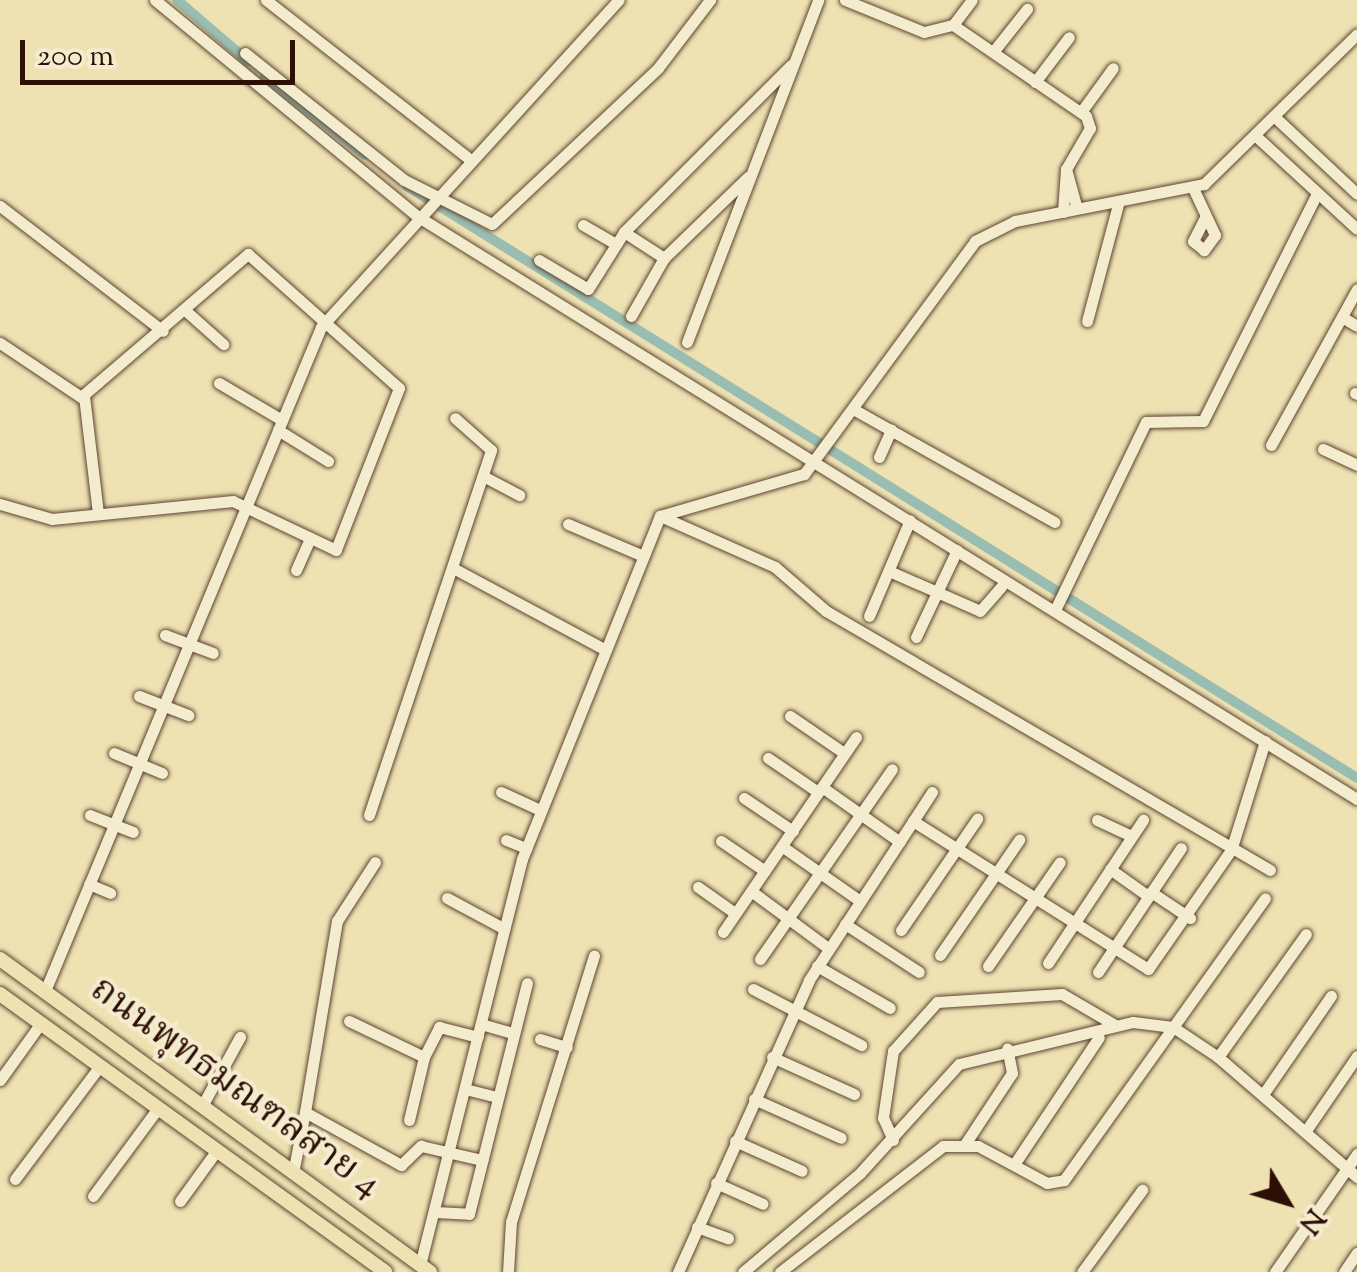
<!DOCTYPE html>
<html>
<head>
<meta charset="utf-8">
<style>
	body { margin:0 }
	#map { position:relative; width:1357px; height:1272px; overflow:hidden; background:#eee2b3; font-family:"Sorts Mill Goudy","Noto Serif Thai",serif }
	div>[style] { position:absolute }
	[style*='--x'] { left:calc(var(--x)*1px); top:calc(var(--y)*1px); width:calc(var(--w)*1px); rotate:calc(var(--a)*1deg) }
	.canal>* { height:10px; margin:-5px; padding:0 5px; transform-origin:5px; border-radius:5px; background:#9abdb2 }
	.roads { filter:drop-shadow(0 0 2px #5d4430) drop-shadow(0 0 2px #5d4430) }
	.minor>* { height:11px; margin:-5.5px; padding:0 5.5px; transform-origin:5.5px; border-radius:5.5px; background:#f4ecce }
	.major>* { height:14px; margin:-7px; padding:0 7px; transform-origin:7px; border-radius:7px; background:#eee2b3 }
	span { translate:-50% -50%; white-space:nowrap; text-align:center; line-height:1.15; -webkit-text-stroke:8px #f4ecce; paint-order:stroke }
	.street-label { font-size:38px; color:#2d0f05 }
	.north { position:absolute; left:1237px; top:1152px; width:100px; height:100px; -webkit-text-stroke:8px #f4ecce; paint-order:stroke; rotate:128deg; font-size:28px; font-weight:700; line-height:40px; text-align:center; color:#2d0f05 }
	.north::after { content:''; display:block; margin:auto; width:35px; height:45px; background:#2d0f05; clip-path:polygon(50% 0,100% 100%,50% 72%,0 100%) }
	.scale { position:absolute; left:20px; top:40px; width:275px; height:45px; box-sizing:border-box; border:5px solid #2d0f05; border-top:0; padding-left:12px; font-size:30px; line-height:35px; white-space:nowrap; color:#2d0f05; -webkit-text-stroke:8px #f4ecce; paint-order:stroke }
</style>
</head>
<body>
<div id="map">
	<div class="canal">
		<i style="--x:177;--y:0;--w:94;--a:40.7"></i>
		<i style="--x:265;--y:76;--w:127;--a:38.3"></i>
		<i style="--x:407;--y:186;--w:1119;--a:31.93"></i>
	</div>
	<div class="roads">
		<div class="minor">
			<i style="--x:155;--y:0;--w:340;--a:39.5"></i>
			<i style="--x:417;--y:216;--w:1106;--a:31.81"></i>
			<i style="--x:266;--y:0;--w:260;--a:38"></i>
			<i style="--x:845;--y:0;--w:85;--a:22.1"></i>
			<i style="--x:924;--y:32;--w:30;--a:-14"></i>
			<i style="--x:953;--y:25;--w:161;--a:34.4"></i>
			<i style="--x:1086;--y:116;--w:13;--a:72"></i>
			<i style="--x:1090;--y:128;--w:48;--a:120.3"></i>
			<i style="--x:953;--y:25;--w:31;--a:-53"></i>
			<i style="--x:993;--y:52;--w:55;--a:-51.7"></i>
			<i style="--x:245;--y:53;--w:203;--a:38.6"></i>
			<i style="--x:404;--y:180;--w:98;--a:26.6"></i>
			<i style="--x:492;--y:224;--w:228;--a:-43.2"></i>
			<i style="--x:658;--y:68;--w:86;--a:-52.6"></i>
			<i style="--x:1035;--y:82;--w:56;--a:-52.9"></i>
			<i style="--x:1081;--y:112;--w:54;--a:-54"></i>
			<i style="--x:1278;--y:120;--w:108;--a:43.1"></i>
			<i style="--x:1258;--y:138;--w:134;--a:42.6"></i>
			<i style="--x:1193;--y:188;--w:52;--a:64.9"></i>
			<i style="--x:1215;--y:235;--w:19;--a:126"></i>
			<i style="--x:1204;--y:250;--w:14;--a:-141"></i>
			<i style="--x:1193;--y:241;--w:27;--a:-63"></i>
			<i style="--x:0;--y:206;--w:205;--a:37.5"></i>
			<i style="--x:1063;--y:212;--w:43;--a:-86"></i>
			<i style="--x:1066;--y:169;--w:41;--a:74.6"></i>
			<i style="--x:583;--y:225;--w:38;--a:30"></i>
			<i style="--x:624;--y:232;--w:48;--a:33"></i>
			<i style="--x:539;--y:260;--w:57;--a:30.6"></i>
			<i style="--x:588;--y:289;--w:67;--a:-57.7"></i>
			<i style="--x:624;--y:232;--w:236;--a:-45"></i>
			<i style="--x:186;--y:311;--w:50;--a:41.7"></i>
			<i style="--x:631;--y:316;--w:67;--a:-60.4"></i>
			<i style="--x:664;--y:258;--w:117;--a:-44"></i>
			<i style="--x:1342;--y:317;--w:17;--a:31"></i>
			<i style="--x:1087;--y:321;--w:124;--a:-75.1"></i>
			<i style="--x:687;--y:342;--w:366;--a:-69"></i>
			<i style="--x:0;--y:343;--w:97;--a:33.7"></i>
			<i style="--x:81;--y:397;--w:220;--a:-40.6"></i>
			<i style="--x:248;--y:254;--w:202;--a:41.6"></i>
			<i style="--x:399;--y:388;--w:174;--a:111.3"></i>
			<i style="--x:336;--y:550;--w:114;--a:-154.6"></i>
			<i style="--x:233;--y:501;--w:182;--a:174.3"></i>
			<i style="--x:52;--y:519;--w:54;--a:-163.9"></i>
			<i style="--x:219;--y:383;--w:73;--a:30.4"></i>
			<i style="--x:1355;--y:393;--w:2;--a:27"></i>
			<i style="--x:84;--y:396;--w:118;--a:83.2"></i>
			<i style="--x:853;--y:409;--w:231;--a:29.3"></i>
			<i style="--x:278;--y:430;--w:59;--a:31.8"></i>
			<i style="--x:1271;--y:445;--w:178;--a:-61.1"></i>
			<i style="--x:1323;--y:449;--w:38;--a:25"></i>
			<i style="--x:879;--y:457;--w:30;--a:-66"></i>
			<i style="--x:483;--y:476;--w:41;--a:27.8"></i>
			<i style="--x:660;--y:516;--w:126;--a:23.9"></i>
			<i style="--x:775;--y:567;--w:67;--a:40.8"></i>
			<i style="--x:826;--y:611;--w:514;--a:30.26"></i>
			<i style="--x:568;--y:524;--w:79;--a:23"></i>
			<i style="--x:453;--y:568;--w:171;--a:28.2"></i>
			<i style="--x:296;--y:570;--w:35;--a:-66"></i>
			<i style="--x:889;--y:571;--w:99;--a:23.7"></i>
			<i style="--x:980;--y:611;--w:32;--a:-49"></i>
			<i style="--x:1055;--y:610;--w:209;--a:-64.2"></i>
			<i style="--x:1146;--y:422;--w:57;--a:-1"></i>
			<i style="--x:1203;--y:421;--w:250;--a:-63.4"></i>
			<i style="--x:869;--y:616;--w:104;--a:-66.9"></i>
			<i style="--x:165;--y:635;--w:51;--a:20.6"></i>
			<i style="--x:916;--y:637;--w:96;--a:-64.8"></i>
			<i style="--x:139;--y:696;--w:53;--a:21.2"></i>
			<i style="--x:790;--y:716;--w:65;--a:34.4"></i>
			<i style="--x:114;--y:753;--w:52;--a:22.6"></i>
			<i style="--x:768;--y:758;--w:60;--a:34.2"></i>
			<i style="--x:822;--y:787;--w:95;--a:35.2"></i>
			<i style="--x:501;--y:792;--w:43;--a:24.8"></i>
			<i style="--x:932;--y:792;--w:35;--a:123"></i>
			<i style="--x:913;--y:821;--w:278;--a:32.2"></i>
			<i style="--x:1148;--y:969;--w:141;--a:-55.1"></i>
			<i style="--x:744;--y:798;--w:59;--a:34"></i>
			<i style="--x:90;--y:815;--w:46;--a:21.6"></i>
			<i style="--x:369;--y:815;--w:385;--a:-71.5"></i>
			<i style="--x:491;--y:450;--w:48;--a:-138.4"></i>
			<i style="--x:1097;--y:820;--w:38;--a:25"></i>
			<i style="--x:506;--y:840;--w:22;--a:22"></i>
			<i style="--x:721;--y:841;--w:53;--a:34.3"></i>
			<i style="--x:783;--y:847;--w:94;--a:35"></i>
			<i style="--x:1232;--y:847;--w:111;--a:-72.7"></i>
			<i style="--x:1110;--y:869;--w:47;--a:35.4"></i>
			<i style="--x:89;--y:884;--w:23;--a:23"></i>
			<i style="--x:698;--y:887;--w:45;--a:35.1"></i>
			<i style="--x:751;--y:891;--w:96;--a:36.5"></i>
			<i style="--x:1151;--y:892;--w:47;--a:33.7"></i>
			<i style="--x:447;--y:898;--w:64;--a:28.2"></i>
			<i style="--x:845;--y:924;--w:88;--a:33"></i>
			<i style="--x:901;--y:930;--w:135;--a:-55.6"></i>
			<i style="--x:723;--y:932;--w:236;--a:-55.7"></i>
			<i style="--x:940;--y:955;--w:140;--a:-55.5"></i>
			<i style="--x:760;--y:959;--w:231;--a:-55.2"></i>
			<i style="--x:1048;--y:963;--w:172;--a:-56.4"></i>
			<i style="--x:817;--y:966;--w:84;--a:29.9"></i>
			<i style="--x:988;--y:966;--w:126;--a:-55.3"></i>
			<i style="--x:1098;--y:972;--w:149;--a:-56.2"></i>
			<i style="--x:753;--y:989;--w:122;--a:27.4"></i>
			<i style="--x:45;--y:991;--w:719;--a:-67.43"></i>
			<i style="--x:321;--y:327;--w:442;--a:-47.7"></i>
			<i style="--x:349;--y:1021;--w:83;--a:25.6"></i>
			<i style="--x:424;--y:1057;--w:34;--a:-63"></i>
			<i style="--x:439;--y:1027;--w:40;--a:14.4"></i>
			<i style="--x:481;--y:1024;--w:33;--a:16"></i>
			<i style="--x:540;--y:1039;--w:28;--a:17"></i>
			<i style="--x:772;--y:1057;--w:90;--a:24.3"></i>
			<i style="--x:1218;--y:1057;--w:151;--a:-54.4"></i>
			<i style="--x:0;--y:1080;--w:70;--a:-54.3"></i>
			<i style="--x:465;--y:1089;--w:34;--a:14"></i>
			<i style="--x:1264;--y:1093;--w:118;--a:-55.4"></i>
			<i style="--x:754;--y:1099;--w:95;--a:24.1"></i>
			<i style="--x:202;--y:1106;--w:79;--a:-61.2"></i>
			<i style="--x:305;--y:1112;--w:194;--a:-80.5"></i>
			<i style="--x:337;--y:921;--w:70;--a:-57.2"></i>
			<i style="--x:409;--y:1120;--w:65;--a:-76.6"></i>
			<i style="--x:1305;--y:1132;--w:92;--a:-55.6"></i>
			<i style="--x:893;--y:1140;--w:24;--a:-114"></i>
			<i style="--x:883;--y:1118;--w:68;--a:-81.5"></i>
			<i style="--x:893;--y:1051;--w:66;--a:-48.1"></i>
			<i style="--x:937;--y:1002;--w:125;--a:-3.7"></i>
			<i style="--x:1062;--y:994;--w:61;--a:30.3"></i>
			<i style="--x:735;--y:1141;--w:73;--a:24.1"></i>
			<i style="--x:965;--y:1144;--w:85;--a:-56.5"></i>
			<i style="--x:1012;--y:1073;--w:25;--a:-101"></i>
			<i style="--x:1015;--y:1163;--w:151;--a:-56.3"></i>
			<i style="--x:293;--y:1173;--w:62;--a:-78.9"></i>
			<i style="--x:305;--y:1112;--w:110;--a:28.9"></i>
			<i style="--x:401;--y:1165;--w:28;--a:-44"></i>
			<i style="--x:421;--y:1146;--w:63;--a:12.9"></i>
			<i style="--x:15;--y:1179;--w:140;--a:-53.1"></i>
			<i style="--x:716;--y:1183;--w:51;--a:24.1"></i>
			<i style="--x:93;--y:1196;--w:109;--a:-53.5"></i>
			<i style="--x:180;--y:1201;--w:63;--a:-54"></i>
			<i style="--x:435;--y:1212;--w:34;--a:3"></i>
			<i style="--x:469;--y:1214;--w:238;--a:-75.9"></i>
			<i style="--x:697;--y:1227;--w:33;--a:20"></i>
			<i style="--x:420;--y:1265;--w:419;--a:-75.9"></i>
			<i style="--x:522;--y:859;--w:370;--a:-68.1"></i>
			<i style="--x:660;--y:516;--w:150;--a:-16.3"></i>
			<i style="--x:804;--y:474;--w:289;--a:-53.7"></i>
			<i style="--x:975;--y:241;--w:45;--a:-26.6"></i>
			<i style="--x:1015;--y:221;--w:193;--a:-11.1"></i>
			<i style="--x:1204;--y:184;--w:214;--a:-44.4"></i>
			<i style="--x:508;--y:1272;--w:50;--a:-86.6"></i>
			<i style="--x:511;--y:1222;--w:279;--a:-72.7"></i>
			<i style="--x:678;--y:1272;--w:320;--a:-65.8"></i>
			<i style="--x:809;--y:980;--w:190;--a:-56.8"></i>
			<i style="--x:743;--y:1272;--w:153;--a:-40.2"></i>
			<i style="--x:860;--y:1173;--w:147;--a:-47.8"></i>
			<i style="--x:959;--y:1064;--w:179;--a:-13.6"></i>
			<i style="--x:1133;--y:1022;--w:40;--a:7.1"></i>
			<i style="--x:1173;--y:1027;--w:54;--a:33.7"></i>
			<i style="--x:1218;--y:1057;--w:184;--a:40.8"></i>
			<i style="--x:780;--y:1272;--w:206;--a:-37.7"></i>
			<i style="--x:943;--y:1146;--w:35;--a:0"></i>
			<i style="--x:978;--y:1146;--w:78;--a:28.2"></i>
			<i style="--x:1047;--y:1183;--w:17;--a:-10"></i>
			<i style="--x:1064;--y:1180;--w:346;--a:-54.5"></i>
			<i style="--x:1082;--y:1272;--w:102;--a:-53.8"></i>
			<i style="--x:1275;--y:1272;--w:144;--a:-55.2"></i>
			<i style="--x:1344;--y:1272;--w:23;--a:-56"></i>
		</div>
		<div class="major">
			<i style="--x:0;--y:959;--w:532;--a:36.05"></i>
			<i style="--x:0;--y:994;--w:475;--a:35.8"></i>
		</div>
	</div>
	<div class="street-label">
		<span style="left:234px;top:1089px;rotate:36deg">ถนนพุทธมณฑลสาย 4</span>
	</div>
	<div class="north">N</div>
	<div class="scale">200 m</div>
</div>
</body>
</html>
